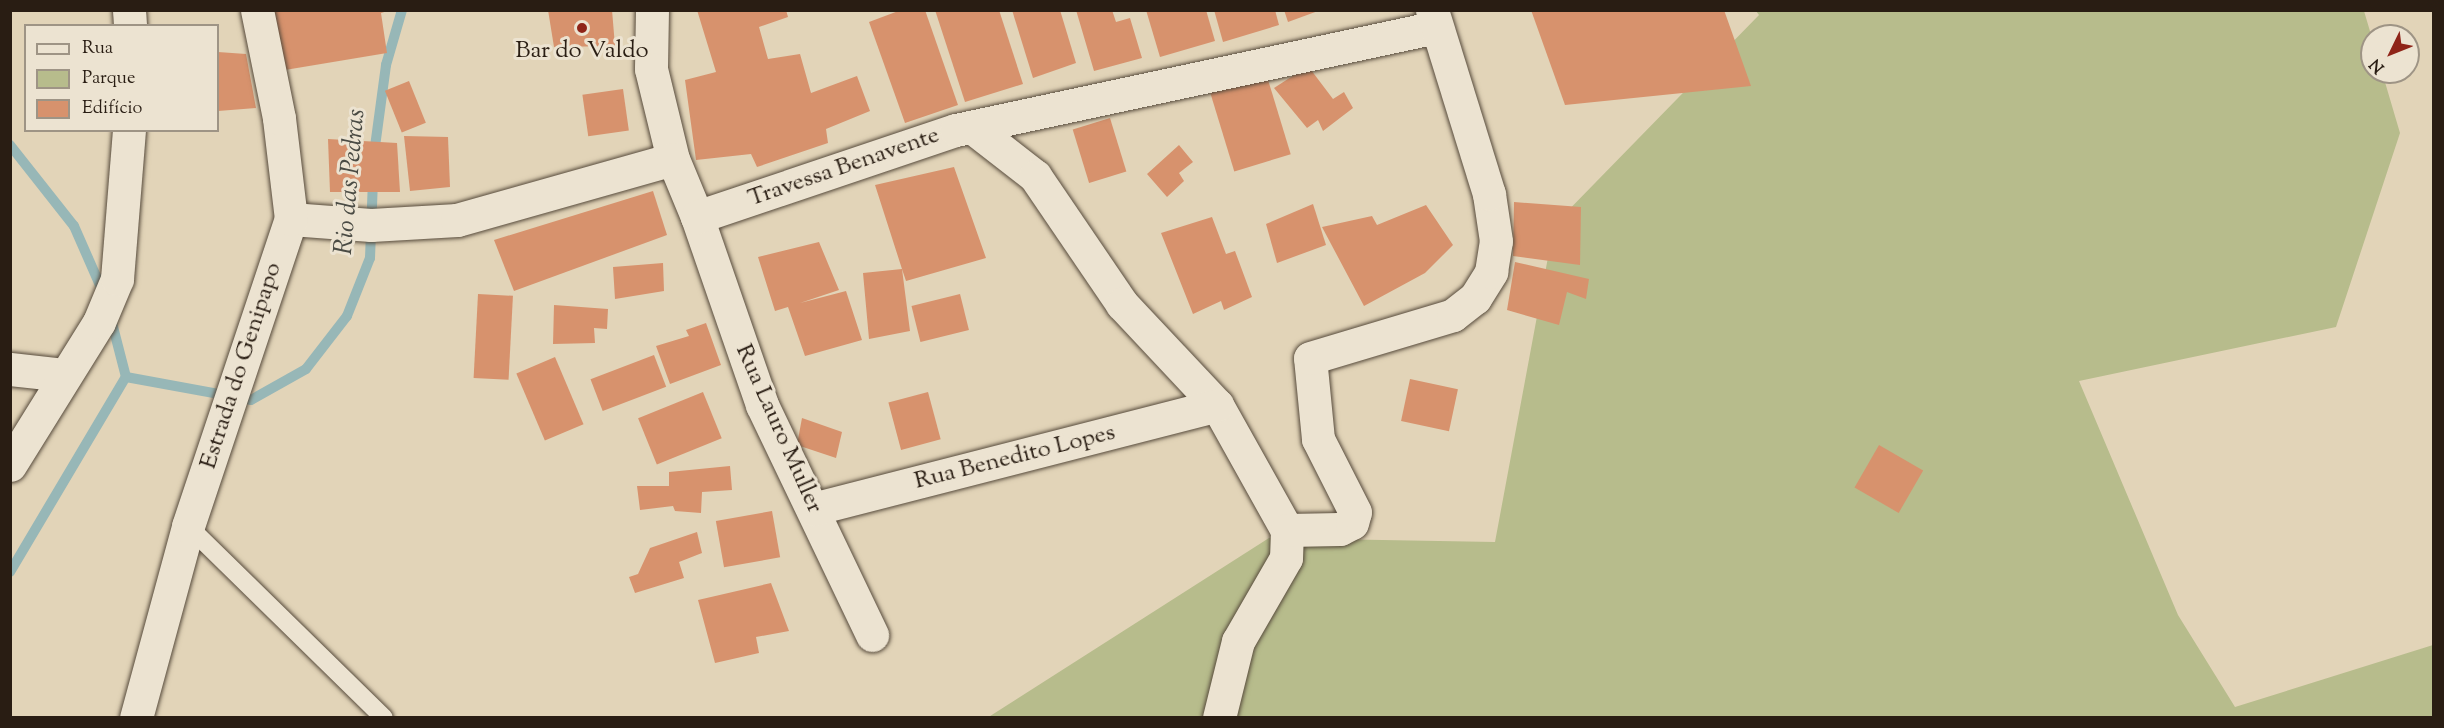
<!DOCTYPE html>
<html>
<head>
<meta charset="utf-8">
<style>
	body { margin:0 }
	#map { position:relative; width:2444px; height:728px; overflow:hidden; background:#e2d4b8; font-family:"Sorts Mill Goudy",serif }
	div>[style] { position:absolute }
	[style*='--x'] { left:calc(var(--x)*1px); top:calc(var(--y)*1px); width:calc(var(--w)*1px); rotate:calc(var(--a)*1deg) }
	.green>* { inset:0; background:#b7bc8c }
	.stream>* { height:10px; margin:-5px; padding:0 5px; transform-origin:5px; border-radius:5px; background:#97b7b7 }
	.building>* { inset:0; background:#d7926d; transform-origin:0 0 }
	.roads { filter:drop-shadow(0 0 2px #574b3c) drop-shadow(0 0 2px #574b3c) }
	.service>* { height:18px; margin:-9px; padding:0 9px; transform-origin:9px; border-radius:9px; background:#ece3d1 }
	.minor>* { height:33px; margin:-16.5px; padding:0 16.5px; transform-origin:16.5px; border-radius:16.5px; background:#ece3d1 }
	.dots>* { width:16px; height:16px; translate:-50% -50%; box-sizing:border-box; border:3px solid #ece3d1; border-radius:50% }
	span { translate:-50% -50%; white-space:nowrap; text-align:center; line-height:1.15; -webkit-text-stroke:6px #ece3d1; paint-order:stroke }
	.poi-label { font-size:24px; color:#291d13 }
	.street-label { font-size:24px; color:#291d13 }
	.water-label { font-size:26px; color:#4a4b44; font-style:italic }
	.frame { position:absolute; inset:0; border:12px solid #291d13; pointer-events:none }
	.legend { position:absolute; left:24px; top:24px; width:195px; height:108px; box-sizing:border-box; background:#ece3d1; border:2px solid #9e9485; margin:0; padding:8px 10px; list-style:none; font-size:18px; color:#291d13 }
	.legend li { display:flex; align-items:center; gap:12px; height:30px }
	.legend b { width:30px; border:2px solid #9e9485 }
	.north { position:absolute; left:2360px; top:24px; width:60px; height:60px; box-sizing:border-box; background:#ece3d1; border:2px solid #9e9485; border-radius:50%; rotate:227deg; font-size:16px; font-weight:700; line-height:24px; text-align:center; color:#291d13 }
	.north::after { content:''; display:block; margin:auto; width:21px; height:27px; background:#8f2418; clip-path:polygon(50% 0,100% 100%,50% 72%,0 100%) }
</style>
</head>
<body>
<div id="map">
	<div class="green">
		<i style="clip-path:polygon(1756px 11px,2364px 11px,2372px 38px,2372px 72px,2382px 72px,2400px 133px,2336px 327px,2079px 381px,2178px 615px,2235px 707px,2433px 645px,2433px 717px,987px 718px,1269px 538px,1495px 542px,1554px 225px,1759px 15px)"></i>
	</div>
	<div class="stream">
		<i style="--x:10;--y:145;--w:103;--a:51.7"></i>
		<i style="--x:74;--y:226;--w:72;--a:66.3"></i>
		<i style="--x:374;--y:154;--w:90;--a:-82.3"></i>
		<i style="--x:386;--y:65;--w:57;--a:-73.8"></i>
		<i style="--x:126;--y:377;--w:127;--a:10.4"></i>
		<i style="--x:251;--y:400;--w:63;--a:-29.4"></i>
		<i style="--x:306;--y:369;--w:67;--a:-52.3"></i>
		<i style="--x:347;--y:316;--w:62;--a:-68.4"></i>
		<i style="--x:370;--y:258;--w:79;--a:-87.8"></i>
		<i style="--x:10;--y:572;--w:227;--a:-59.3"></i>
		<i style="--x:126;--y:377;--w:64;--a:-104.5"></i>
	</div>
	<div class="building">
		<i style="clip-path:polygon(270px 10px,391px 10px,381px 13px,387px 53px,279px 71px)"></i>
		<i style="clip-path:polygon(548px 10px,612px 10px,615px 46px,554px 47px)"></i>
		<i style="clip-path:polygon(697px 10px,786px 10px,788px 17px,759px 27px,768px 59px,800px 54px,811px 93px,857px 76px,870px 111px,826px 129px,828px 143px,757px 167px,751px 154px,696px 160px,685px 80px,716px 72px)"></i>
		<i style="clip-path:polygon(901px 10px,925px 10px,958px 105px,905px 123px,869px 22px)"></i>
		<i style="clip-path:polygon(935px 10px,999px 10px,1023px 84px,965px 102px)"></i>
		<i style="clip-path:polygon(1012px 10px,1060px 10px,1076px 63px,1033px 78px)"></i>
		<i style="clip-path:polygon(1076px 10px,1112px 10px,1116px 22px,1130px 18px,1142px 58px,1094px 71px)"></i>
		<i style="clip-path:polygon(1146px 10px,1206px 10px,1215px 41px,1160px 57px)"></i>
		<i style="clip-path:polygon(1214px 10px,1275px 10px,1279px 25px,1223px 42px)"></i>
		<i style="clip-path:polygon(1284px 10px,1318px 10px,1318px 11px,1288px 22px)"></i>
		<i style="clip-path:polygon(1531px 10px,1724px 10px,1751px 86px,1565px 105px)"></i>
		<i style="clip-path:polygon(218px 52px,246px 54px,256px 108px,218px 111px)"></i>
		<i style="clip-path:polygon(1308px 66px,1333px 99px,1344px 92px,1353px 108px,1323px 131px,1318px 120px,1307px 128px,1274px 88px)"></i>
		<i style="left:1265px;top:70px;width:88px;height:59px;rotate:73deg"></i>
		<i style="left:409px;top:81px;width:45px;height:26px;rotate:68deg"></i>
		<i style="left:623px;top:89px;width:42px;height:41px;rotate:82deg"></i>
		<i style="left:1110px;top:118px;width:56px;height:39px;rotate:73deg"></i>
		<i style="clip-path:polygon(404px 136px,448px 137px,450px 187px,410px 191px)"></i>
		<i style="clip-path:polygon(328px 139px,397px 143px,400px 192px,330px 192px)"></i>
		<i style="clip-path:polygon(1179px 145px,1193px 162px,1179px 173px,1184px 181px,1167px 197px,1147px 174px)"></i>
		<i style="clip-path:polygon(954px 167px,986px 258px,906px 281px,902px 269px,910px 331px,869px 339px,863px 273px,902px 269px,875px 185px)"></i>
		<i style="clip-path:polygon(653px 191px,667px 235px,514px 291px,494px 240px)"></i>
		<i style="clip-path:polygon(1514px 202px,1581px 207px,1580px 265px,1513px 256px)"></i>
		<i style="clip-path:polygon(1313px 204px,1326px 245px,1277px 263px,1266px 224px)"></i>
		<i style="clip-path:polygon(1426px 205px,1453px 245px,1425px 273px,1364px 306px,1322px 227px,1372px 216px,1377px 225px)"></i>
		<i style="clip-path:polygon(1212px 217px,1226px 254px,1235px 251px,1252px 297px,1224px 310px,1221px 301px,1193px 314px,1161px 233px)"></i>
		<i style="clip-path:polygon(819px 242px,839px 290px,800px 303px,846px 291px,862px 340px,805px 356px,788px 307px,775px 311px,758px 257px)"></i>
		<i style="clip-path:polygon(1515px 262px,1589px 279px,1586px 299px,1567px 292px,1559px 325px,1507px 310px)"></i>
		<i style="clip-path:polygon(663px 263px,664px 291px,615px 299px,613px 267px)"></i>
		<i style="left:478px;top:294px;width:35px;height:84px;rotate:3deg"></i>
		<i style="left:960px;top:294px;width:37px;height:50px;rotate:76deg"></i>
		<i style="clip-path:polygon(554px 305px,608px 309px,607px 329px,594px 328px,595px 343px,553px 344px)"></i>
		<i style="clip-path:polygon(706px 323px,721px 365px,670px 384px,656px 346px,689px 336px,686px 330px)"></i>
		<i style="left:654px;top:355px;width:34px;height:68px;rotate:69deg"></i>
		<i style="left:555px;top:357px;width:73px;height:42px;rotate:67deg"></i>
		<i style="left:1410px;top:379px;width:49px;height:43px;rotate:12deg"></i>
		<i style="left:703px;top:392px;width:50px;height:70px;rotate:68deg"></i>
		<i style="left:928px;top:392px;width:49px;height:41px;rotate:75deg"></i>
		<i style="clip-path:polygon(802px 418px,842px 432px,836px 458px,797px 445px)"></i>
		<i style="left:1879px;top:445px;width:51px;height:49px;rotate:30deg"></i>
		<i style="clip-path:polygon(730px 466px,732px 490px,702px 492px,701px 513px,675px 511px,673px 506px,640px 510px,637px 486px,669px 486px,669px 472px)"></i>
		<i style="left:772px;top:511px;width:47px;height:57px;rotate:80deg"></i>
		<i style="clip-path:polygon(697px 532px,702px 553px,679px 562px,684px 578px,635px 593px,629px 577px,638px 574px,650px 548px)"></i>
		<i style="clip-path:polygon(771px 583px,789px 631px,756px 637px,759px 653px,715px 663px,698px 600px)"></i>
	</div>
	<div class="roads">
		<div class="service">
			<i style="--x:188;--y:526;--w:274;--a:44.4"></i>
		</div>
		<div class="minor">
			<i style="--x:129;--y:10;--w:16;--a:86"></i>
			<i style="--x:652;--y:10;--w:59;--a:91"></i>
			<i style="--x:651;--y:69;--w:93;--a:76.3"></i>
			<i style="--x:972;--y:127;--w:80;--a:37.9"></i>
			<i style="--x:1035;--y:176;--w:155;--a:55.8"></i>
			<i style="--x:1122;--y:304;--w:139;--a:46.8"></i>
			<i style="--x:1217;--y:405;--w:143;--a:60.8"></i>
			<i style="--x:1287;--y:530;--w:28;--a:92"></i>
			<i style="--x:1286;--y:558;--w:96;--a:120"></i>
			<i style="--x:1238;--y:641;--w:79;--a:103.9"></i>
			<i style="--x:697;--y:217;--w:199;--a:70.9"></i>
			<i style="--x:762;--y:405;--w:255;--a:64.4"></i>
			<i style="--x:291;--y:219;--w:80;--a:4.3"></i>
			<i style="--x:371;--y:225;--w:86;--a:-3.3"></i>
			<i style="--x:457;--y:220;--w:224;--a:-15.8"></i>
			<i style="--x:673;--y:159;--w:63;--a:67.5"></i>
			<i style="--x:697;--y:217;--w:273;--a:-18.6"></i>
			<i style="--x:956;--y:130;--w:491;--a:-12.1"></i>
			<i style="--x:10;--y:369;--w:54;--a:6.3"></i>
			<i style="--x:10;--y:465;--w:168;--a:-58.1"></i>
			<i style="--x:99;--y:322;--w:47;--a:-67.3"></i>
			<i style="--x:117;--y:279;--w:149;--a:-85.4"></i>
			<i style="--x:813;--y:509;--w:417;--a:-14.4"></i>
			<i style="--x:1287;--y:530;--w:53;--a:-1.1"></i>
			<i style="--x:1340;--y:529;--w:13;--a:-27"></i>
			<i style="--x:1352;--y:523;--w:11;--a:-75"></i>
			<i style="--x:1355;--y:512;--w:82;--a:-116.9"></i>
			<i style="--x:1318;--y:439;--w:81;--a:-95.6"></i>
			<i style="--x:1310;--y:358;--w:149;--a:-16.7"></i>
			<i style="--x:1453;--y:315;--w:28;--a:-38"></i>
			<i style="--x:1475;--y:298;--w:31;--a:-58"></i>
			<i style="--x:1491;--y:272;--w:31;--a:-81"></i>
			<i style="--x:1496;--y:241;--w:48;--a:-98.5"></i>
			<i style="--x:1489;--y:194;--w:193;--a:-107.2"></i>
			<i style="--x:136;--y:718;--w:199;--a:-74.8"></i>
			<i style="--x:188;--y:526;--w:324;--a:-71.5"></i>
			<i style="--x:291;--y:219;--w:102;--a:-96.8"></i>
			<i style="--x:279;--y:118;--w:110;--a:-101.5"></i>
		</div>
	</div>
	<div class="dots">
		<i style="left:582px;top:28px;background:#8f2418"></i>
	</div>
	<div class="poi-label">
		<span style="left:582px;top:52px">Bar do Valdo</span>
	</div>
	<div class="street-label">
		<span style="left:844px;top:168px;rotate:-19deg">Travessa Benavente</span>
		<span style="left:242px;top:366px;rotate:-72deg">Estrada do Genipapo</span>
		<span style="left:778px;top:429px;rotate:66deg">Rua Lauro Muller</span>
		<span style="left:1015px;top:458px;rotate:-14deg">Rua Benedito Lopes</span>
	</div>
	<div class="water-label">
		<span style="left:351px;top:182px;rotate:-85deg">Rio das Pedras</span>
	</div>
	<div class="frame"></div>
	<ul class="legend">
	<li><b style="height:8px;background:#ece3d1"></b>Rua</li>
	<li><b style="height:16px;background:#b7bc8c"></b>Parque</li>
	<li><b style="height:16px;background:#d7926d"></b>Edifício</li>
	</ul>
	<div class="north">N</div>
</div>
</body>
</html>
